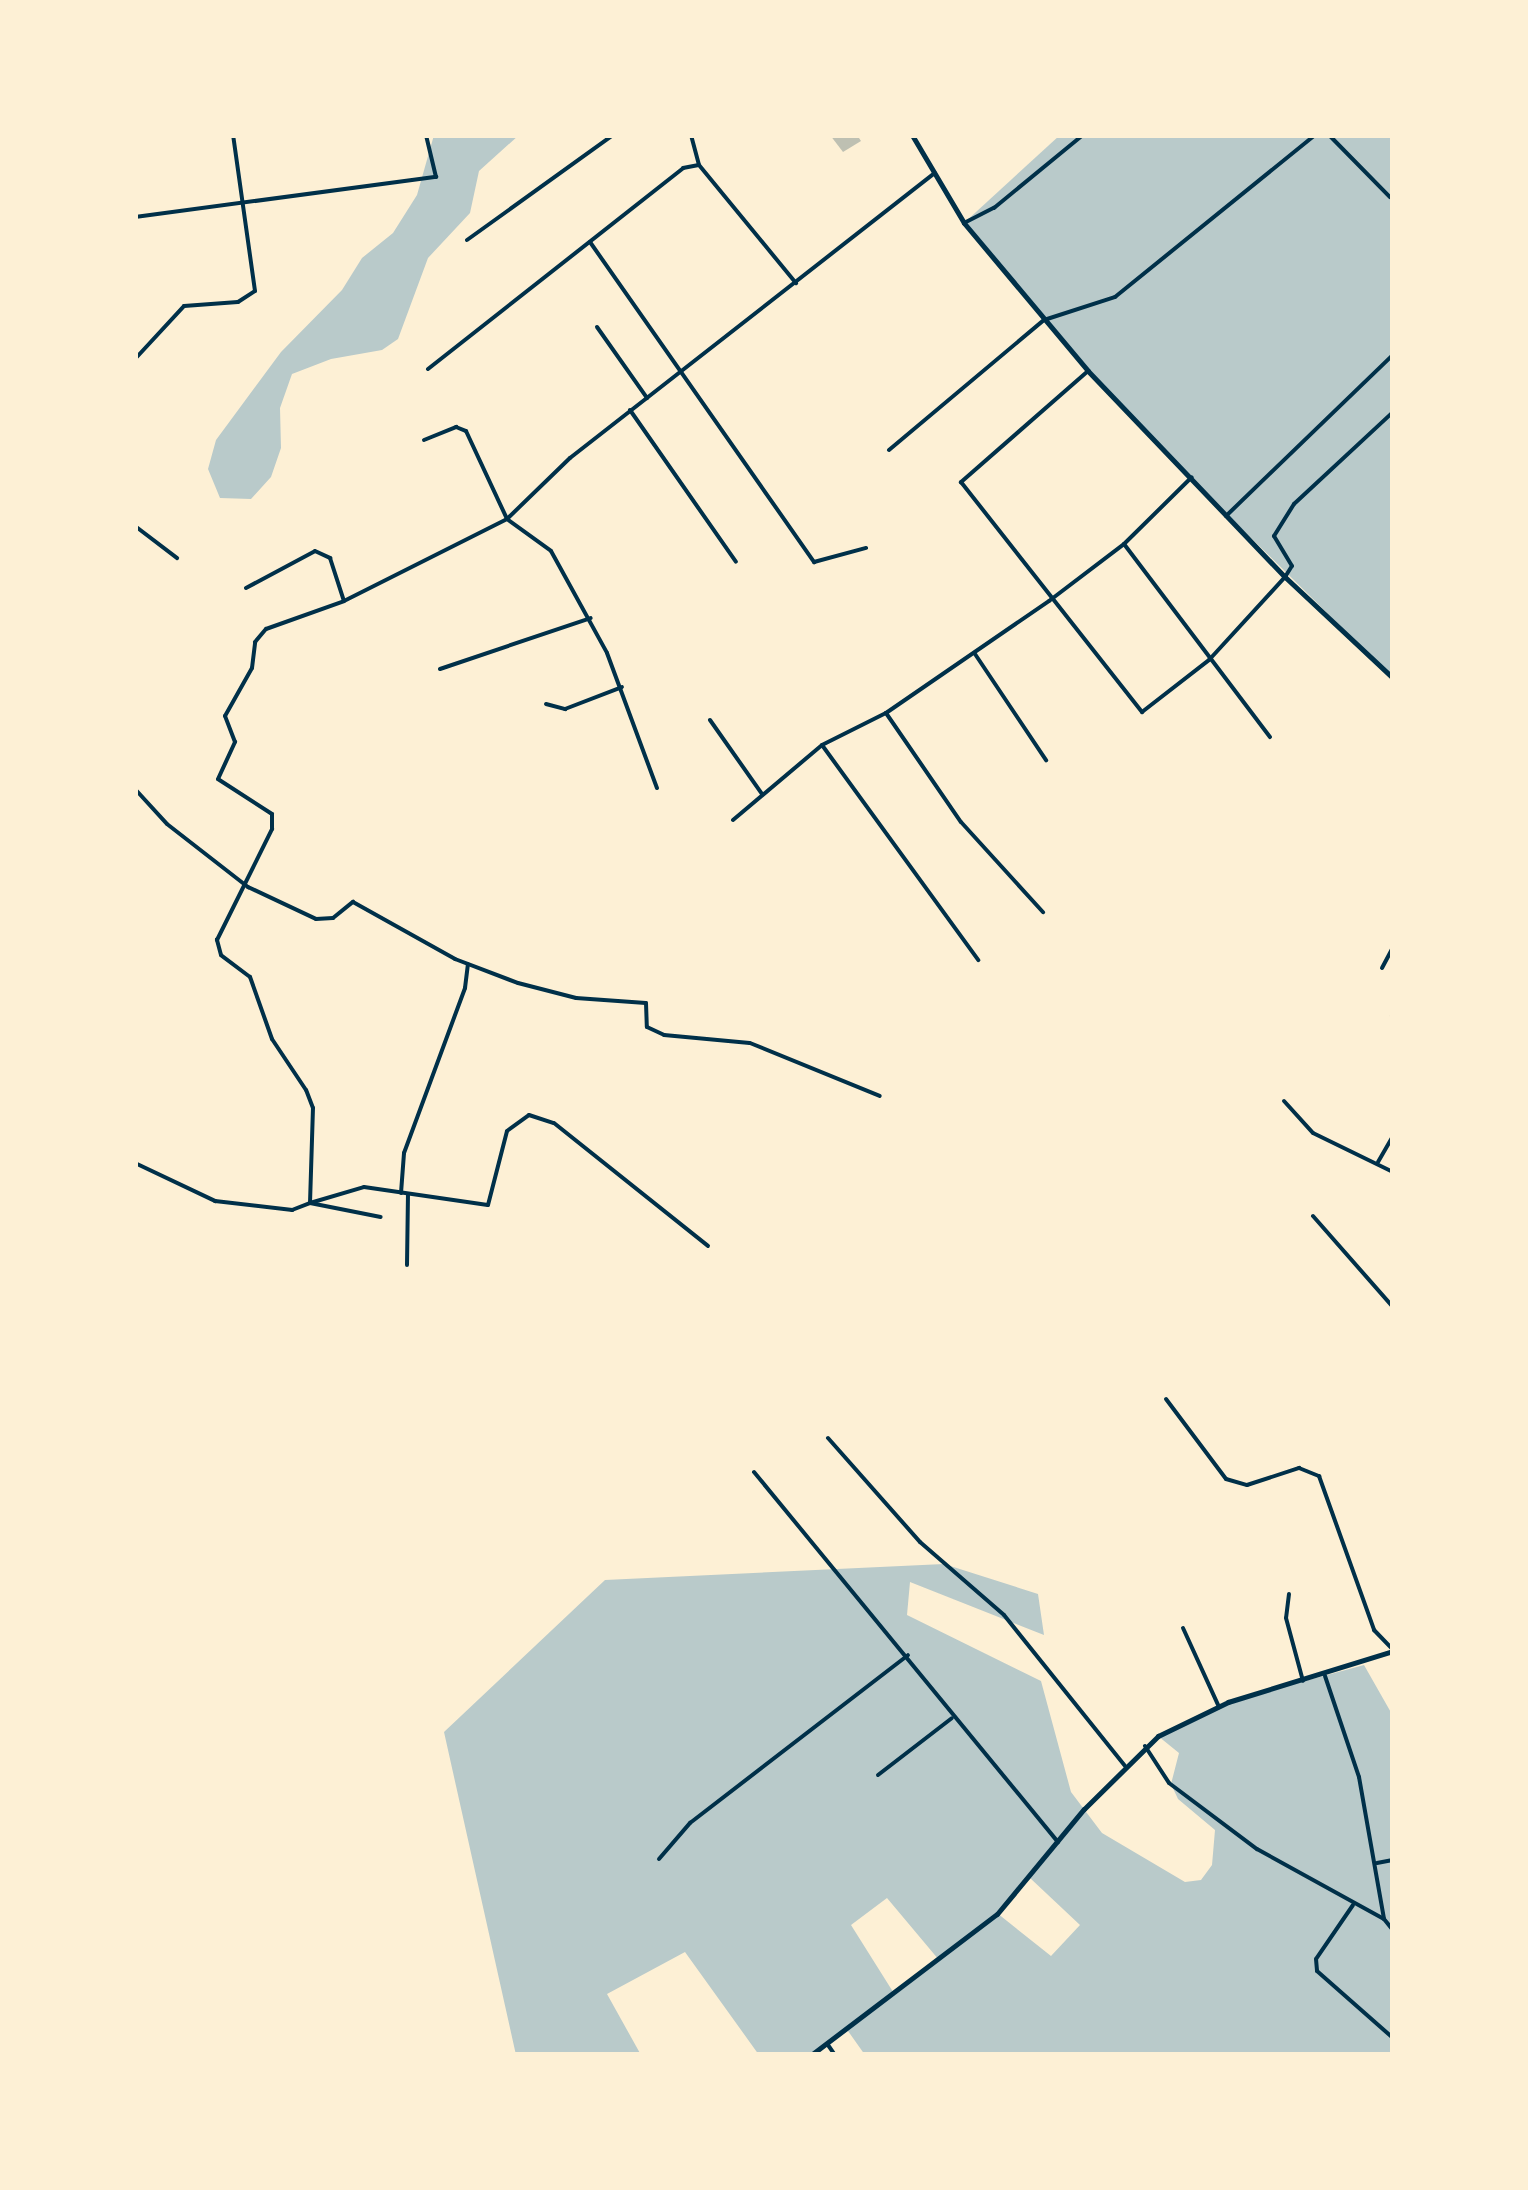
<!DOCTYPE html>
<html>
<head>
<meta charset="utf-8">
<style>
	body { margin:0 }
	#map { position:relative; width:1528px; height:2190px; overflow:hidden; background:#fdf0d5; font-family:Commissioner,sans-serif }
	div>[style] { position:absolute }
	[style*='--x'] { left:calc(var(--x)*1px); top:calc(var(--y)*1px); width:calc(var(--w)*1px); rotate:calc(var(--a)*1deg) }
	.green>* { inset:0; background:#b9caca }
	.building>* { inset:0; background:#bec0b2 }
	.minor>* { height:4px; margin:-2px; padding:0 2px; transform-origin:2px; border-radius:2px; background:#003049 }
	.tertiary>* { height:5px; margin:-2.5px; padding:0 2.5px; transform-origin:2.5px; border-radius:2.5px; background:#003049 }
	span { translate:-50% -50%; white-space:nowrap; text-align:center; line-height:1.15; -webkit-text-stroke:10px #fdf0d5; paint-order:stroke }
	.frame { position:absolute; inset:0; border:138px solid #fdf0d5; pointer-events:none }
</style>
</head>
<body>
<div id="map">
	<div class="green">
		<i style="clip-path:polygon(434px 135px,519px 135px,479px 171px,470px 213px,428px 258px,398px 339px,382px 350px,331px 359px,292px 374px,280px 408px,281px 448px,271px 477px,251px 499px,220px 498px,208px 469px,216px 440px,281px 352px,342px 290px,362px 258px,393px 233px,417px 195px)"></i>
		<i style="clip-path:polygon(1060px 135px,1393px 135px,1393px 678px,1135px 423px,964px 223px)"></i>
		<i style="clip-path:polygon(evenodd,944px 1564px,1038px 1594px,1044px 1635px,910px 1582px,907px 1615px,1041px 1681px,1071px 1792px,1102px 1833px,1185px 1882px,1201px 1880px,1212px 1865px,1215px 1830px,1178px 1799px,1171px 1784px,1179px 1753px,1158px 1736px,1228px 1702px,1364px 1665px,1393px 1716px,1393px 2055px,865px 2055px,848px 2031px,811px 2055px,759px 2055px,685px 1952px,607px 1994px,641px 2055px,516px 2055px,444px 1732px,605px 1580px,944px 1564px,1030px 1878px,1080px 1925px,1051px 1956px,997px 1913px,1030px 1878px,944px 1564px,887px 1898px,939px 1960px,895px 1995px,851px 1925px,887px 1898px)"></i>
	</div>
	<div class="building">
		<i style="clip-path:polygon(830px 135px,857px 135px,861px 141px,843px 152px)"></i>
	</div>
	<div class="minor">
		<i style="--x:691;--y:135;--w:31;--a:75"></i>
		<i style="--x:699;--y:165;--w:153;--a:50.6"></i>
		<i style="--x:1329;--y:135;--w:87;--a:45.5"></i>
		<i style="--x:135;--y:217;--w:304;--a:-7.6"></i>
		<i style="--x:436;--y:177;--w:43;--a:-103.4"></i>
		<i style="--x:964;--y:223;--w:34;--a:-27"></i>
		<i style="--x:994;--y:208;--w:115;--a:-39.4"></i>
		<i style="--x:467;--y:240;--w:180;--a:-35.7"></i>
		<i style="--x:590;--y:242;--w:391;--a:55"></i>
		<i style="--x:814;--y:562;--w:54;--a:-15.1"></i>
		<i style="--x:597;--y:327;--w:87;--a:54.8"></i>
		<i style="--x:135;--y:359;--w:72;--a:-47.2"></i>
		<i style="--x:184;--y:306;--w:54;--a:-4.2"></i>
		<i style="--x:238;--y:302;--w:20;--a:-33"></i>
		<i style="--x:255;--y:291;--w:158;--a:-98"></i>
		<i style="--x:428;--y:369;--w:325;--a:-38.2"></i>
		<i style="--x:683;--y:168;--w:16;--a:-11"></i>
		<i style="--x:1088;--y:371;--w:169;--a:138.8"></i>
		<i style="--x:961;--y:482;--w:293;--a:51.8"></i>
		<i style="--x:1142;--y:712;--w:85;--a:-37.8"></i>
		<i style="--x:1209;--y:660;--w:113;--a:-47.5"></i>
		<i style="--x:1285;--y:577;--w:13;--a:-58"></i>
		<i style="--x:1292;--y:566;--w:35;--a:-121"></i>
		<i style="--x:1274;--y:536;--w:38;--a:-58"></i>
		<i style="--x:1294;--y:504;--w:135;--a:-42.9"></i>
		<i style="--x:630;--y:410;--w:185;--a:55.1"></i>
		<i style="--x:424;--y:440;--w:35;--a:-22"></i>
		<i style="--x:456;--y:427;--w:11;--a:22"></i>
		<i style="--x:466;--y:431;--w:97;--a:65"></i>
		<i style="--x:507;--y:519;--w:54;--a:36"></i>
		<i style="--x:551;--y:551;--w:116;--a:61.2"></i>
		<i style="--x:607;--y:653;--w:144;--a:69.7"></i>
		<i style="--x:889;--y:450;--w:202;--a:-40"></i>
		<i style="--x:1044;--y:320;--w:75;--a:-17.9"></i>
		<i style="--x:1115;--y:297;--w:257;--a:-39"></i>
		<i style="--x:1226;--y:516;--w:232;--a:-44"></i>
		<i style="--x:135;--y:526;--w:53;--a:37.3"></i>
		<i style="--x:1124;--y:544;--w:242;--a:52.9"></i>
		<i style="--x:246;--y:588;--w:78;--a:-28.2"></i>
		<i style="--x:315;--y:551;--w:17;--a:25"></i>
		<i style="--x:330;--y:558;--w:45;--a:72"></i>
		<i style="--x:975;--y:654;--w:128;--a:56.2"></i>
		<i style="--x:440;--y:669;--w:159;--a:-18.7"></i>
		<i style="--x:546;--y:704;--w:20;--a:15"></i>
		<i style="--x:565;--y:709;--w:61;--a:-21.1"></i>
		<i style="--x:886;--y:713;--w:132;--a:55.5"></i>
		<i style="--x:961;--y:822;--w:122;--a:47.7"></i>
		<i style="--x:710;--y:720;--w:90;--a:54.9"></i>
		<i style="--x:822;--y:745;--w:266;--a:54"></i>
		<i style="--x:135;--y:789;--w:47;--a:47.6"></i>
		<i style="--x:167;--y:824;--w:103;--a:37.9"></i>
		<i style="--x:248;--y:887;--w:75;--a:25.2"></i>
		<i style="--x:316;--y:919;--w:17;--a:-3"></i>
		<i style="--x:333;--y:918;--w:26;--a:-39"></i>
		<i style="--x:353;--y:902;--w:117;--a:29.2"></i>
		<i style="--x:455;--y:959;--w:67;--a:20.9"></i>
		<i style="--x:518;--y:983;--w:60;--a:14.5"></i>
		<i style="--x:576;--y:998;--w:70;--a:4.1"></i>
		<i style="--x:646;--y:1003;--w:24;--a:88"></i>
		<i style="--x:647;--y:1027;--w:19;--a:25"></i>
		<i style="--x:664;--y:1035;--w:86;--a:5.3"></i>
		<i style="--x:750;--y:1043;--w:140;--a:22.2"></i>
		<i style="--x:733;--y:820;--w:116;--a:-40.1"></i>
		<i style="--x:822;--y:745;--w:72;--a:-26.6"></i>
		<i style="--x:886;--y:713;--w:198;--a:-34.5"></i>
		<i style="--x:1049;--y:601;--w:94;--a:-37.2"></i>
		<i style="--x:1124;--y:544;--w:95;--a:-44.6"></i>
		<i style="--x:1382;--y:968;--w:24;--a:-62"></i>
		<i style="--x:1392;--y:1016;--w:2;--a:63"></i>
		<i style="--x:1284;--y:1101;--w:43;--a:47.8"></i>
		<i style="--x:1313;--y:1133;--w:89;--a:26"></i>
		<i style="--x:1378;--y:1162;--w:30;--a:-60"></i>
		<i style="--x:135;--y:1163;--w:89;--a:25.4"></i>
		<i style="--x:215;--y:1201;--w:78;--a:6.7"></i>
		<i style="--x:292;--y:1210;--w:19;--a:-21"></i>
		<i style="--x:310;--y:1203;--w:95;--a:-88.2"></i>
		<i style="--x:313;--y:1108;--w:19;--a:-111"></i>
		<i style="--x:306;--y:1090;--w:61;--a:-123.7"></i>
		<i style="--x:272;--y:1039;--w:66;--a:-109.5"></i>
		<i style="--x:250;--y:977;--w:36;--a:-143"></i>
		<i style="--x:221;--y:955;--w:16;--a:-105"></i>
		<i style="--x:217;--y:940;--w:124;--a:-63.6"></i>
		<i style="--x:272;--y:829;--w:15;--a:-90"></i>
		<i style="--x:272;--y:814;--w:64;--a:-147.1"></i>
		<i style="--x:218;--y:779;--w:41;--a:-65.3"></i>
		<i style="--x:235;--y:742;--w:28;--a:-111"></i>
		<i style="--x:225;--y:716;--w:55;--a:-60.6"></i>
		<i style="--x:252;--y:668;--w:26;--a:-83"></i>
		<i style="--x:255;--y:642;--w:17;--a:-50"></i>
		<i style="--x:266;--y:629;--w:83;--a:-19.7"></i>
		<i style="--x:344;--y:601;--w:182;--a:-26.7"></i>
		<i style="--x:507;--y:519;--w:88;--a:-44.1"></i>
		<i style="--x:570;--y:458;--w:463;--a:-38"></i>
		<i style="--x:401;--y:1193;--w:40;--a:-85.7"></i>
		<i style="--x:404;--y:1153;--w:176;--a:-69.7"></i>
		<i style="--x:465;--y:988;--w:24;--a:-83"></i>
		<i style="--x:310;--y:1203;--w:56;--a:-16.5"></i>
		<i style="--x:364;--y:1187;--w:125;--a:8.3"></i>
		<i style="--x:488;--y:1205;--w:76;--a:-75.6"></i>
		<i style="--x:507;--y:1131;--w:27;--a:-36"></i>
		<i style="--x:529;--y:1115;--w:26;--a:18"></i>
		<i style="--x:554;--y:1123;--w:197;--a:38.6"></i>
		<i style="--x:310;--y:1203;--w:72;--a:11.2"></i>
		<i style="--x:1313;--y:1216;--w:121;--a:48.7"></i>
		<i style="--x:407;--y:1265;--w:71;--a:-89.2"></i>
		<i style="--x:1166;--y:1399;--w:100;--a:53.1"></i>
		<i style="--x:1226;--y:1479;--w:22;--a:16"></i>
		<i style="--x:1247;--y:1485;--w:55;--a:-18.1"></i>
		<i style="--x:1299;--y:1468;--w:22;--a:22"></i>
		<i style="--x:1319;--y:1476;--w:164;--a:70.3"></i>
		<i style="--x:1374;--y:1630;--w:28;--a:46"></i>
		<i style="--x:828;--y:1438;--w:139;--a:48.5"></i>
		<i style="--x:920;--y:1542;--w:111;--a:41"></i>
		<i style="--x:1004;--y:1615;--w:193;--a:51.3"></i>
		<i style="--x:754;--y:1472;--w:479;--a:50.6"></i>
		<i style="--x:1289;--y:1594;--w:24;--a:97"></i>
		<i style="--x:1286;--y:1618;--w:65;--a:74.9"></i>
		<i style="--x:1183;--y:1628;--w:87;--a:65.5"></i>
		<i style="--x:1325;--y:1676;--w:107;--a:71.4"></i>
		<i style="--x:1359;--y:1777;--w:144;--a:80"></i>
		<i style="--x:1384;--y:1919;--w:14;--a:51"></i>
		<i style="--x:1145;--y:1746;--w:44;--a:57"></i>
		<i style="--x:1169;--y:1783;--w:110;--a:36.9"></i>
		<i style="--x:1257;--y:1849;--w:145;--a:28.9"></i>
		<i style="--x:878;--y:1775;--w:93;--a:-37.6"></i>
		<i style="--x:659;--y:1859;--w:48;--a:-49.3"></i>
		<i style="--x:690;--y:1823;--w:275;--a:-37.6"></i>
		<i style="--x:1377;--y:1863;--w:16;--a:-11"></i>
		<i style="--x:1353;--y:1905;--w:65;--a:124.4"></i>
		<i style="--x:1316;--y:1959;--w:12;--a:85"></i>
		<i style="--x:1317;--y:1971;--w:101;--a:41.4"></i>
		<i style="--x:828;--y:2045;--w:12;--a:55"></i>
	</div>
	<div class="tertiary">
		<i style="--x:912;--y:135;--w:102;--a:59.4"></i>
		<i style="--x:964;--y:223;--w:193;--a:50"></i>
		<i style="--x:1088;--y:371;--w:285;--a:46.3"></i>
		<i style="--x:1285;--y:577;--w:148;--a:43.1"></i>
		<i style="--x:811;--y:2055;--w:233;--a:-37.2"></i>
		<i style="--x:997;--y:1914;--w:136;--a:-50.4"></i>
		<i style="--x:1084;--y:1809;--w:104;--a:-44.6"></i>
		<i style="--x:1158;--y:1736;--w:78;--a:-25.9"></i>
		<i style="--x:1228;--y:1702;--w:173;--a:-17.2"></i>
	</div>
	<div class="frame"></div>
</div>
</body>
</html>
